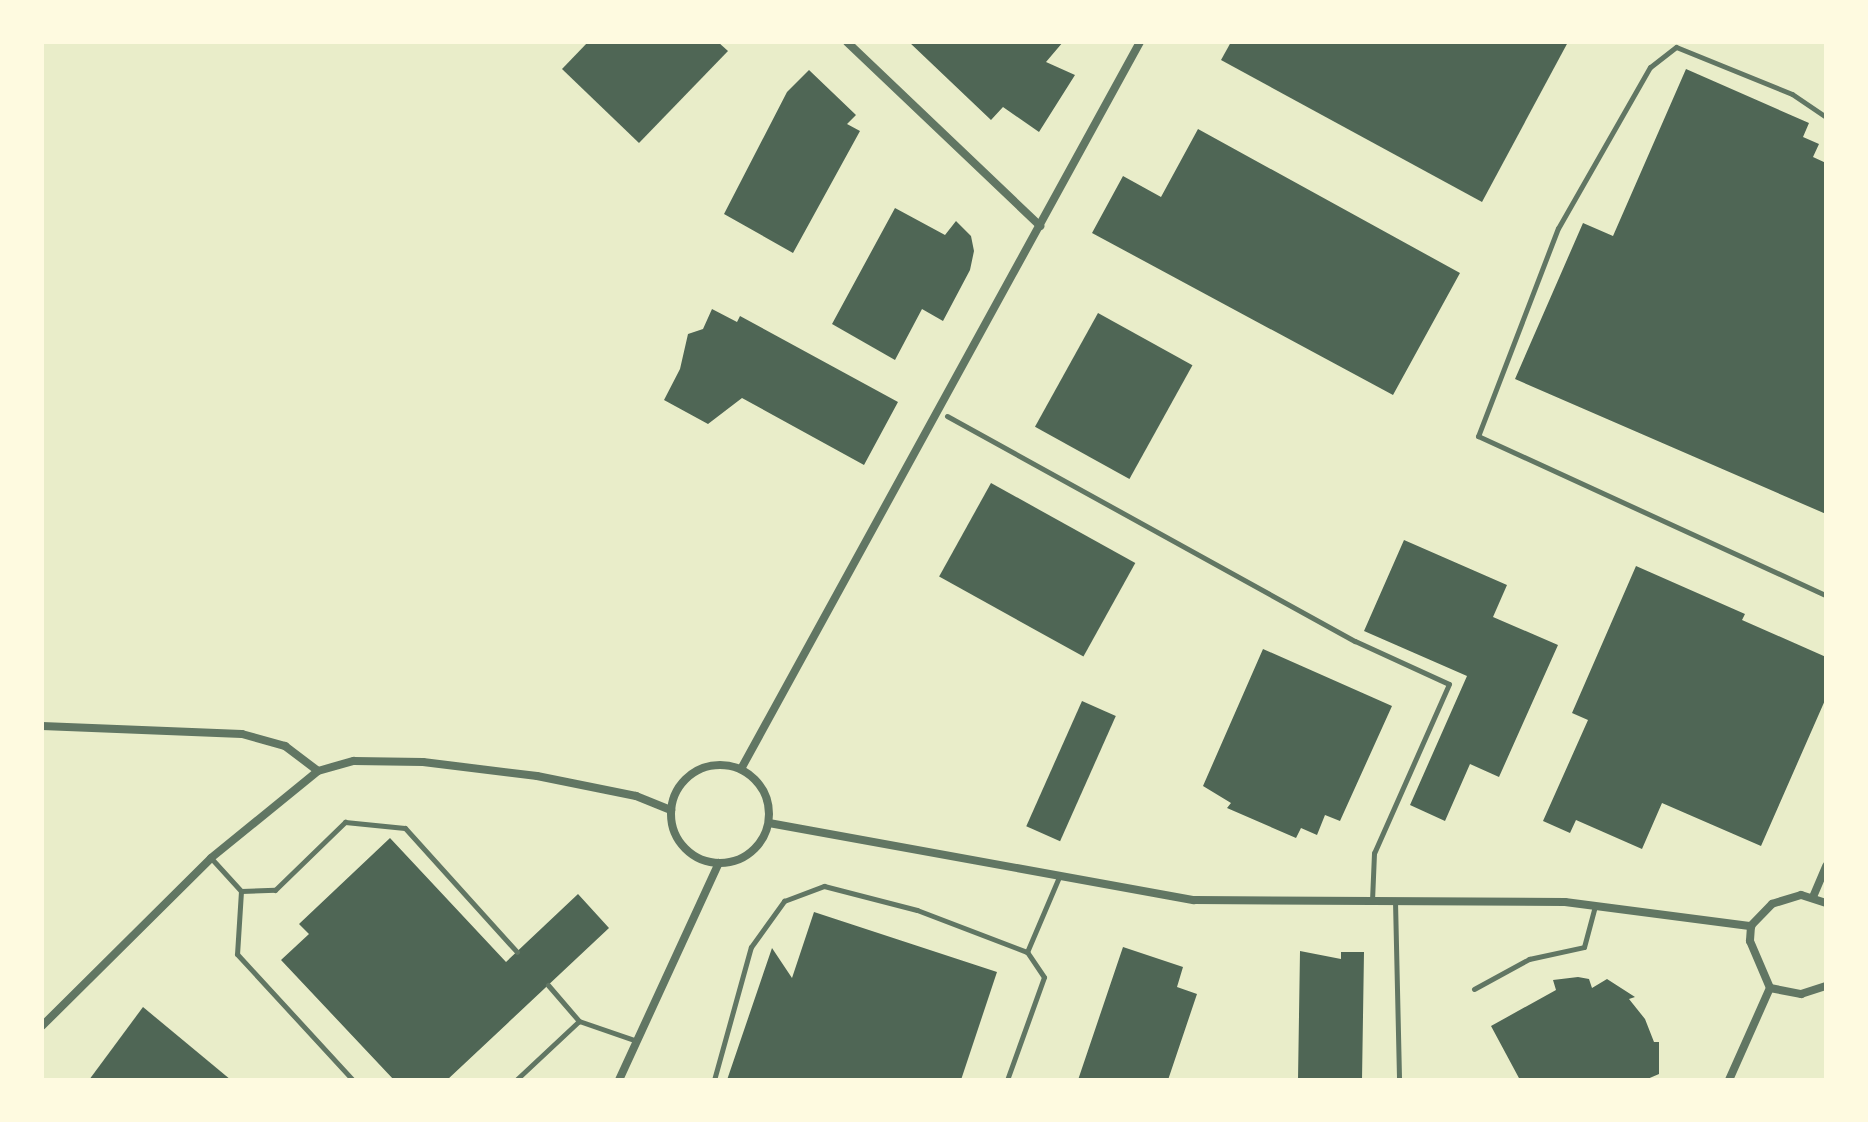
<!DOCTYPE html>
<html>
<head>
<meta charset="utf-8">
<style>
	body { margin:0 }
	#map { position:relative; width:1868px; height:1122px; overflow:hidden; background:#e9edc9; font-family:"Sofia Sans Condensed",sans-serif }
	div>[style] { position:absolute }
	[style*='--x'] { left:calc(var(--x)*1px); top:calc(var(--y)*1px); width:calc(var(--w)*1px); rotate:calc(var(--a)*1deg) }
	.building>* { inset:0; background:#4f6655; transform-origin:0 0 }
	.service>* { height:5px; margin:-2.5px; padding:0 2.5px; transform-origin:2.5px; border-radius:2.5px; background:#617663 }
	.minor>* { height:8px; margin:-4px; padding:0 4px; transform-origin:4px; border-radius:4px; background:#617663 }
	.minor>.ring { margin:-4px; padding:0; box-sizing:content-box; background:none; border:8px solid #617663; border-radius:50% }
	span { translate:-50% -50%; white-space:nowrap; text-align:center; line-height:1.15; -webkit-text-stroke:7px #fefae0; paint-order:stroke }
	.frame { position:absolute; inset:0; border:44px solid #fefae0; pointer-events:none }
</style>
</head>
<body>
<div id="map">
	<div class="building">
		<i style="clip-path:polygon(588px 42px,718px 42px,728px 51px,639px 143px,562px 69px)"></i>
		<i style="clip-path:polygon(909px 42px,1063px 42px,1046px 62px,1075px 75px,1039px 132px,1003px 107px,991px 120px)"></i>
		<i style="clip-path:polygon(1231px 42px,1568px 42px,1482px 202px,1221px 60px)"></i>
		<i style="clip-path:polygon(1686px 69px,1809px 123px,1803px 137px,1819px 144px,1813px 157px,1826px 163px,1826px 514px,1515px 379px,1583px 223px,1613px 236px)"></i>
		<i style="clip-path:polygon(809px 70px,856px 115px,847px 124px,860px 131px,793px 253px,724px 214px,787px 92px)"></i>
		<i style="clip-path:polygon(1198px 129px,1460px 273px,1393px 395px,1092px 233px,1123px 176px,1161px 197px)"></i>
		<i style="clip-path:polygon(895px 208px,945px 235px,956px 221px,971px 236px,974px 251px,970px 270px,943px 321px,922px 309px,895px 360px,832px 324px)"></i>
		<i style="clip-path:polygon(712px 309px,737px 322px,740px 316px,898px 402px,864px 465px,742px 398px,708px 424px,664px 400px,680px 369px,688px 334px,703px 329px)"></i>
		<i style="left:1098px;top:313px;width:108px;height:130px;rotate:29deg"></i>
		<i style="left:991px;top:483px;width:165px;height:107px;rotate:29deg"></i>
		<i style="clip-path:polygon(1404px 540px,1507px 585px,1493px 617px,1558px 645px,1499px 777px,1470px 764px,1445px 821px,1410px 805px,1467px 676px,1364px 631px)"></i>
		<i style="clip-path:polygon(1636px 566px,1745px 614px,1742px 620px,1826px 657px,1826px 698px,1761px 846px,1662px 803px,1642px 849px,1576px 820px,1570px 833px,1543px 821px,1588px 720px,1572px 713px)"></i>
		<i style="clip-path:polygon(1263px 649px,1392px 706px,1340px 821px,1325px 815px,1317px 835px,1301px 828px,1296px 838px,1227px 808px,1231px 803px,1203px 786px)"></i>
		<i style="left:1082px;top:701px;width:37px;height:137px;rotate:24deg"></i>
		<i style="clip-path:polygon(390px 838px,506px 962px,578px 894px,609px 928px,447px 1080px,394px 1080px,281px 960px,309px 934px,299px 924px)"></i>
		<i style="clip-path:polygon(814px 912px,997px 972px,961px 1080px,727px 1080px,772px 948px,792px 978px)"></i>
		<i style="clip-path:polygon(1123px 947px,1183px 967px,1177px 987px,1197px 994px,1168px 1080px,1078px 1080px)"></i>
		<i style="clip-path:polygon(1300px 951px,1341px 959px,1341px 952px,1364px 952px,1362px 1080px,1298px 1080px)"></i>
		<i style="clip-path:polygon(1578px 977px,1589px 979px,1592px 988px,1607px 979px,1635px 997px,1629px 999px,1645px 1019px,1654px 1042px,1659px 1042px,1659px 1074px,1645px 1080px,1520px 1080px,1491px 1026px,1556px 990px,1553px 980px)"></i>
		<i style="clip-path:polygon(143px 1007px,231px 1080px,89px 1080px)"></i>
	</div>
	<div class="service">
		<i style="--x:1826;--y:117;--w:41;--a:-145.9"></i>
		<i style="--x:1792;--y:94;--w:125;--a:-157.9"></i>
		<i style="--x:1676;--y:47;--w:33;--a:142"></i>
		<i style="--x:1650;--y:67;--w:185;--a:119.7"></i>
		<i style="--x:1558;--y:228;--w:223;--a:111"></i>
		<i style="--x:1478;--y:436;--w:383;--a:24.6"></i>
		<i style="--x:947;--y:416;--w:466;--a:28.9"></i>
		<i style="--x:1355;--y:641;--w:103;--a:24.6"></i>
		<i style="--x:1449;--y:684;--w:185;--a:113.9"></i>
		<i style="--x:1374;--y:853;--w:47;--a:92.4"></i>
		<i style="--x:211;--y:858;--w:45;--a:47.7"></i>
		<i style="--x:241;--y:891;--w:63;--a:93.6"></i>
		<i style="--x:237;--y:954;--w:171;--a:47.4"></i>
		<i style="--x:241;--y:891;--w:34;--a:-2"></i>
		<i style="--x:275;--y:890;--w:98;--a:-44.2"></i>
		<i style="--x:345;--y:822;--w:60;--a:5.7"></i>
		<i style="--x:405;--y:828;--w:167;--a:47.9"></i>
		<i style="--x:1395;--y:901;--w:179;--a:88.7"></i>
		<i style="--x:548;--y:985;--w:48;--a:49.3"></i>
		<i style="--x:1474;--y:989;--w:63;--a:-28.6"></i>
		<i style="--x:1529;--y:959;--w:56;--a:-12.3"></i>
		<i style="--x:1584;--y:947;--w:42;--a:-75"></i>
		<i style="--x:516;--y:1080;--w:86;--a:-43.1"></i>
		<i style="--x:579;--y:1021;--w:61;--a:19"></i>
		<i style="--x:714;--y:1080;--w:138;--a:-74.5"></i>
		<i style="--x:751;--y:947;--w:57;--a:-54.3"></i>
		<i style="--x:784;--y:901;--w:43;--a:-20.6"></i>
		<i style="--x:824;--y:886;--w:96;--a:14.5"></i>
		<i style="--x:917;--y:910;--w:118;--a:20.9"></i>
		<i style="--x:1007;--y:1080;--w:109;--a:-70.2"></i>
		<i style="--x:1044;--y:977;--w:30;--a:-124"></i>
		<i style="--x:1027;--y:952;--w:82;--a:-66.9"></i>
	</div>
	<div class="minor">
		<i style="--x:847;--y:42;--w:267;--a:43.6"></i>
		<i style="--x:42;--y:726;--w:200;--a:2.3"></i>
		<i style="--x:242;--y:734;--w:45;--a:15.6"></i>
		<i style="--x:285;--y:746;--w:41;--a:37.1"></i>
		<i style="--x:318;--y:771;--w:37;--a:-16"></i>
		<i style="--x:354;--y:761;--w:69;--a:0.8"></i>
		<i style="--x:423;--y:762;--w:115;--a:7"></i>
		<i style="--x:537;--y:776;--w:101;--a:11.4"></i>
		<i style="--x:636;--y:796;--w:38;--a:22"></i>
		<i class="ring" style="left:671px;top:765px;width:90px;height:90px"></i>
		<i style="--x:741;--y:769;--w:829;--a:-61.24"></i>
		<i style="--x:769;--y:823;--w:432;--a:10.3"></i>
		<i style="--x:1194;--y:900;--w:371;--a:0.3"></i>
		<i style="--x:1565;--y:902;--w:188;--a:7.4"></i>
		<i style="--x:1813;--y:897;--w:34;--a:-67"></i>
		<i style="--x:1826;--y:903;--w:26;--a:-162"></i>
		<i style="--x:1801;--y:895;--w:30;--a:163"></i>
		<i style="--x:1772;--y:904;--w:30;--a:134"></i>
		<i style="--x:1751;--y:926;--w:15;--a:94"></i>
		<i style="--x:1750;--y:941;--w:51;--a:66.9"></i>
		<i style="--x:1770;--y:988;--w:32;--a:11"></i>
		<i style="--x:1801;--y:994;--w:26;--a:-18"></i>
		<i style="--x:42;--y:1026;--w:238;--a:-44.8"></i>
		<i style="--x:211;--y:858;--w:138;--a:-39.1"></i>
		<i style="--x:619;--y:1080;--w:239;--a:-65.3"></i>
		<i style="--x:1729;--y:1080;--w:101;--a:-66"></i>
	</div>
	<div class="frame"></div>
</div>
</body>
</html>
